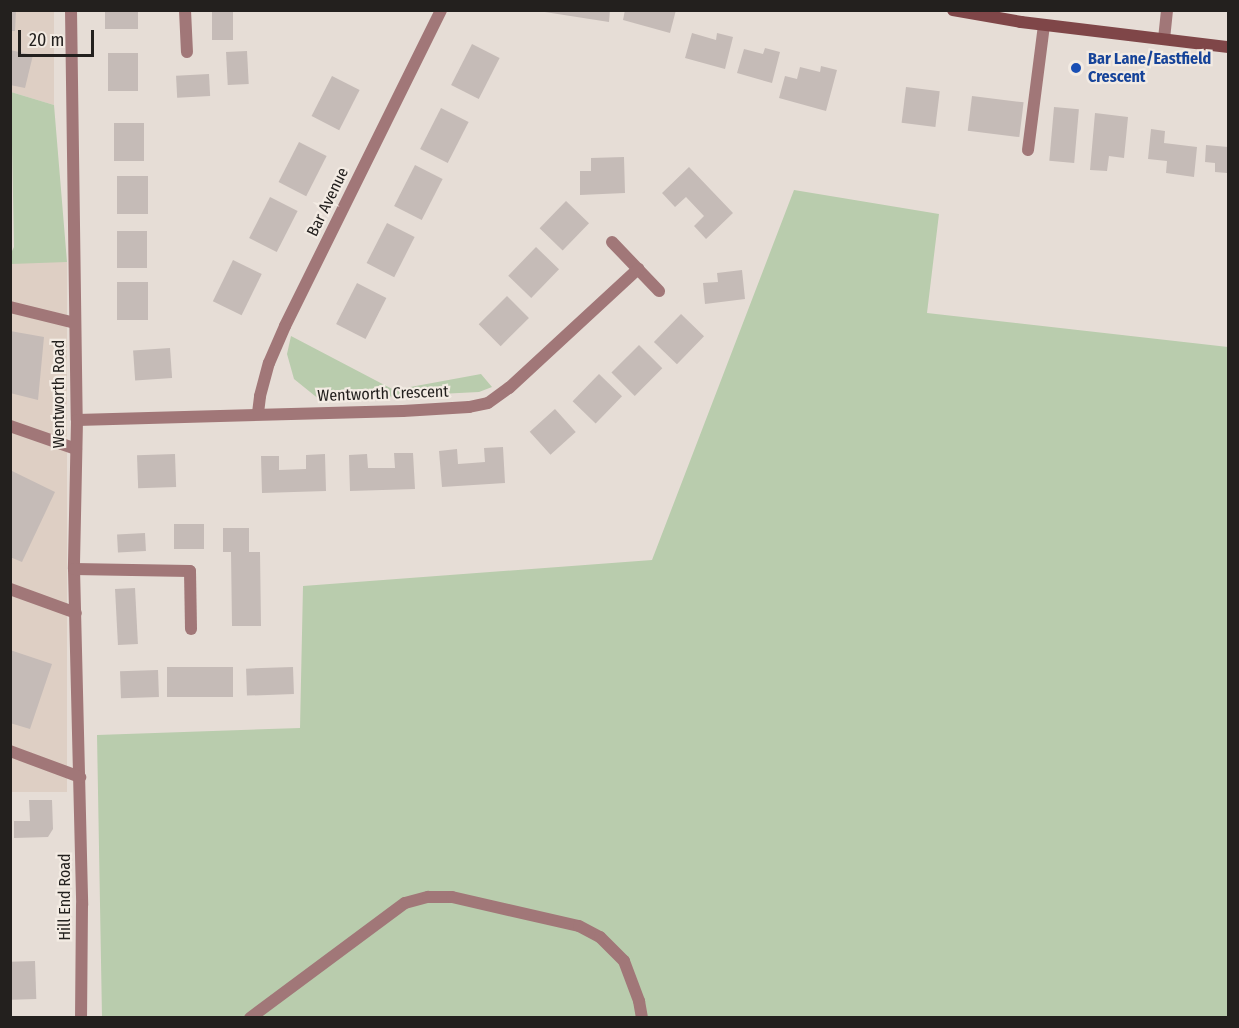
<!DOCTYPE html>
<html>
<head>
<meta charset="utf-8">
<style>
	body { margin:0 }
	#map { position:relative; width:1239px; height:1028px; overflow:hidden; background:#e6ddd6; font-family:"Fira Sans Condensed",sans-serif }
	div>[style] { position:absolute }
	[style*='--x'] { left:calc(var(--x)*1px); top:calc(var(--y)*1px); width:calc(var(--w)*1px); rotate:calc(var(--a)*1deg) }
	.built>* { inset:0; background:#decfc4; transform-origin:0 0 }
	.green>* { inset:0; background:#b9ccad }
	.building>* { inset:0; background:#c5bbb7; transform-origin:0 0 }
	.lane>* { height:12px; margin:-6px; padding:0 6px; transform-origin:6px; border-radius:6px; background:#a17778 }
	.street>* { height:12px; margin:-6px; padding:0 6px; transform-origin:6px; border-radius:6px; background:#a17778 }
	.secondary>* { height:12px; margin:-6px; padding:0 6px; transform-origin:6px; border-radius:6px; background:#7f4648 }
	.dots>* { width:16px; height:16px; translate:-50% -50%; box-sizing:border-box; border:3px solid #f3ebe3; border-radius:50% }
	span { translate:-50% -50%; white-space:nowrap; text-align:center; line-height:1.15; -webkit-text-stroke:4.5px #f3ebe3; paint-order:stroke }
	.transit-label { font-size:16px; color:#164399; font-weight:700 }
	.left { translate:0 -50%; text-align:left }
	.street-label { font-size:16px; color:#23201e }
	.frame { position:absolute; inset:0; border:12px solid #23201e; pointer-events:none }
	.scale { position:absolute; left:18px; top:30px; width:76px; height:27px; box-sizing:border-box; border:3px solid #23201e; border-top:0; padding-left:8px; font-size:18px; line-height:21px; white-space:nowrap; color:#23201e; -webkit-text-stroke:4px #f3ebe3; paint-order:stroke }
</style>
</head>
<body>
<div id="map">
	<div class="built">
		<i style="clip-path:polygon(10px 11px,54px 11px,54px 105px,11px 92px)"></i>
		<i style="left:67px;top:262px;width:530px;height:57px;rotate:90deg"></i>
	</div>
	<div class="green">
		<i style="clip-path:polygon(11px 92px,54px 105px,67px 262px,11px 264px,11px 253px,14px 247px)"></i>
		<i style="clip-path:polygon(794px 190px,939px 214px,927px 313px,1228px 347px,1228px 1017px,102px 1017px,97px 735px,300px 728px,303px 586px,652px 560px)"></i>
		<i style="clip-path:polygon(291px 336px,394px 390px,481px 374px,492px 387px,479px 392px,320px 400px,294px 379px,287px 354px)"></i>
	</div>
	<div class="building">
		<i style="clip-path:polygon(10px 10px,16px 10px,15px 31px,10px 31px)"></i>
		<i style="left:105px;top:10px;width:33px;height:19px"></i>
		<i style="left:212px;top:10px;width:21px;height:30px"></i>
		<i style="clip-path:polygon(532px 10px,610px 10px,609px 22px)"></i>
		<i style="clip-path:polygon(625px 10px,676px 10px,670px 33px,623px 20px)"></i>
		<i style="clip-path:polygon(692px 33px,716px 40px,717px 33px,733px 37px,725px 69px,685px 58px)"></i>
		<i style="left:472px;top:44px;width:31px;height:46px;rotate:27deg"></i>
		<i style="clip-path:polygon(765px 48px,780px 52px,772px 83px,737px 73px,744px 49px,763px 54px)"></i>
		<i style="clip-path:polygon(10px 50px,33px 55px,25px 88px,10px 85px)"></i>
		<i style="left:247px;top:51px;width:33px;height:21px;rotate:87deg"></i>
		<i style="left:108px;top:53px;width:30px;height:38px"></i>
		<i style="clip-path:polygon(821px 66px,837px 70px,826px 111px,779px 98px,785px 76px,797px 79px,800px 67px,820px 72px)"></i>
		<i style="left:209px;top:74px;width:22px;height:33px;rotate:87deg"></i>
		<i style="left:332px;top:76px;width:31px;height:45px;rotate:27deg"></i>
		<i style="left:906px;top:87px;width:34px;height:36px;rotate:7deg"></i>
		<i style="left:972px;top:96px;width:52px;height:35px;rotate:7deg"></i>
		<i style="left:1054px;top:107px;width:25px;height:54px;rotate:5deg"></i>
		<i style="left:441px;top:108px;width:31px;height:46px;rotate:27deg"></i>
		<i style="clip-path:polygon(1095px 113px,1128px 117px,1124px 158px,1109px 156px,1107px 171px,1090px 170px)"></i>
		<i style="left:144px;top:123px;width:38px;height:30px;rotate:90deg"></i>
		<i style="clip-path:polygon(1151px 129px,1165px 131px,1164px 143px,1197px 147px,1194px 177px,1166px 173px,1167px 161px,1148px 159px)"></i>
		<i style="left:299px;top:142px;width:31px;height:45px;rotate:27deg"></i>
		<i style="clip-path:polygon(1206px 145px,1228px 147px,1227px 173px,1215px 172px,1215px 163px,1205px 162px)"></i>
		<i style="clip-path:polygon(624px 157px,625px 193px,580px 195px,580px 171px,591px 171px,591px 158px)"></i>
		<i style="left:415px;top:165px;width:31px;height:46px;rotate:27deg"></i>
		<i style="clip-path:polygon(689px 167px,733px 213px,706px 239px,694px 226px,704px 216px,686px 197px,675px 207px,662px 193px)"></i>
		<i style="left:148px;top:176px;width:38px;height:31px;rotate:90deg"></i>
		<i style="left:270px;top:197px;width:31px;height:46px;rotate:27deg"></i>
		<i style="left:566px;top:201px;width:32px;height:38px;rotate:44deg"></i>
		<i style="left:387px;top:223px;width:31px;height:45px;rotate:27deg"></i>
		<i style="left:117px;top:231px;width:30px;height:37px"></i>
		<i style="left:536px;top:247px;width:32px;height:40px;rotate:44deg"></i>
		<i style="left:233px;top:260px;width:32px;height:46px;rotate:26deg"></i>
		<i style="clip-path:polygon(742px 270px,745px 299px,705px 304px,703px 283px,718px 282px,717px 273px)"></i>
		<i style="left:148px;top:282px;width:38px;height:31px;rotate:90deg"></i>
		<i style="left:357px;top:283px;width:33px;height:46px;rotate:27deg"></i>
		<i style="left:507px;top:296px;width:31px;height:40px;rotate:45deg"></i>
		<i style="left:681px;top:314px;width:32px;height:39px;rotate:44deg"></i>
		<i style="clip-path:polygon(10px 331px,44px 337px,38px 400px,10px 393px)"></i>
		<i style="left:639px;top:345px;width:33px;height:39px;rotate:45deg"></i>
		<i style="left:170px;top:348px;width:30px;height:37px;rotate:86deg"></i>
		<i style="left:599px;top:374px;width:32px;height:38px;rotate:44deg"></i>
		<i style="left:555px;top:409px;width:31px;height:34px;rotate:48deg"></i>
		<i style="clip-path:polygon(503px 447px,505px 483px,442px 487px,439px 451px,457px 449px,458px 464px,472px 463px,485px 462px,484px 448px)"></i>
		<i style="clip-path:polygon(394px 453px,413px 453px,415px 489px,350px 491px,349px 455px,367px 454px,368px 468px,395px 468px)"></i>
		<i style="left:175px;top:454px;width:33px;height:38px;rotate:88deg"></i>
		<i style="clip-path:polygon(325px 454px,326px 491px,262px 493px,261px 456px,279px 456px,279px 470px,306px 469px,306px 455px)"></i>
		<i style="clip-path:polygon(10px 470px,55px 492px,22px 562px,10px 557px)"></i>
		<i style="left:174px;top:524px;width:30px;height:25px"></i>
		<i style="clip-path:polygon(223px 528px,249px 528px,249px 552px,260px 552px,261px 626px,232px 626px,231px 552px,223px 552px)"></i>
		<i style="left:145px;top:533px;width:18px;height:28px;rotate:87deg"></i>
		<i style="left:135px;top:588px;width:56px;height:20px;rotate:87deg"></i>
		<i style="clip-path:polygon(10px 650px,52px 664px,30px 729px,10px 723px)"></i>
		<i style="left:167px;top:667px;width:66px;height:30px"></i>
		<i style="left:293px;top:667px;width:27px;height:47px;rotate:88deg"></i>
		<i style="left:158px;top:670px;width:27px;height:38px;rotate:88deg"></i>
		<i style="clip-path:polygon(29px 800px,52px 800px,53px 829px,48px 837px,14px 838px,14px 821px,30px 821px)"></i>
		<i style="left:35px;top:961px;width:38px;height:25px;rotate:88deg"></i>
	</div>
	<div class="lane">
		<i style="--x:1028;--y:150;--w:126;--a:-82.7"></i>
		<i style="--x:10;--y:307;--w:67;--a:13.8"></i>
		<i style="--x:10;--y:426;--w:70;--a:19.2"></i>
		<i style="--x:10;--y:589;--w:70;--a:20"></i>
		<i style="--x:250;--y:1018;--w:193;--a:-36.6"></i>
		<i style="--x:405;--y:903;--w:24;--a:-15"></i>
		<i style="--x:428;--y:897;--w:24;--a:0"></i>
		<i style="--x:452;--y:897;--w:130;--a:12.9"></i>
		<i style="--x:579;--y:926;--w:24;--a:28"></i>
		<i style="--x:600;--y:937;--w:34;--a:45"></i>
		<i style="--x:624;--y:961;--w:43;--a:69.4"></i>
		<i style="--x:639;--y:1001;--w:17;--a:80"></i>
	</div>
	<div class="street">
		<i style="--x:71;--y:10;--w:410;--a:89.2"></i>
		<i style="--x:77;--y:420;--w:149;--a:91.2"></i>
		<i style="--x:74;--y:569;--w:336;--a:88.6"></i>
		<i style="--x:82;--y:905;--w:113;--a:90.5"></i>
		<i style="--x:185;--y:10;--w:42;--a:87.3"></i>
		<i style="--x:1164;--y:39;--w:29;--a:-84"></i>
		<i style="--x:612;--y:242;--w:68;--a:46.2"></i>
		<i style="--x:258;--y:413;--w:17;--a:-83"></i>
		<i style="--x:260;--y:396;--w:34;--a:-75"></i>
		<i style="--x:269;--y:363;--w:40;--a:-66.6"></i>
		<i style="--x:285;--y:326;--w:352;--a:-63.7"></i>
		<i style="--x:77;--y:420;--w:326;--a:-1.6"></i>
		<i style="--x:403;--y:411;--w:66;--a:-3.5"></i>
		<i style="--x:469;--y:407;--w:19;--a:-12"></i>
		<i style="--x:488;--y:403;--w:26;--a:-36"></i>
		<i style="--x:509;--y:388;--w:176;--a:-42.7"></i>
		<i style="--x:74;--y:569;--w:116;--a:1"></i>
		<i style="--x:190;--y:571;--w:58;--a:89"></i>
		<i style="--x:10;--y:751;--w:75;--a:20.4"></i>
	</div>
	<div class="secondary">
		<i style="--x:953;--y:10;--w:69;--a:10"></i>
		<i style="--x:1021;--y:22;--w:209;--a:6.9"></i>
	</div>
	<div class="dots">
		<i style="left:1076px;top:68px;background:#1a4fb4"></i>
	</div>
	<div class="transit-label">
		<span class="left" style="left:1088px;top:68px">Bar Lane/Eastfield<br>Crescent</span>
	</div>
	<div class="street-label">
		<span style="left:328px;top:202px;rotate:-64deg">Bar Avenue</span>
		<span style="left:59px;top:394px;rotate:-90deg">Wentworth Road</span>
		<span style="left:383px;top:394px;rotate:-2deg">Wentworth Crescent</span>
		<span style="left:65px;top:897px;rotate:-90deg">Hill End Road</span>
	</div>
	<div class="frame"></div>
	<div class="scale">20 m</div>
</div>
</body>
</html>
